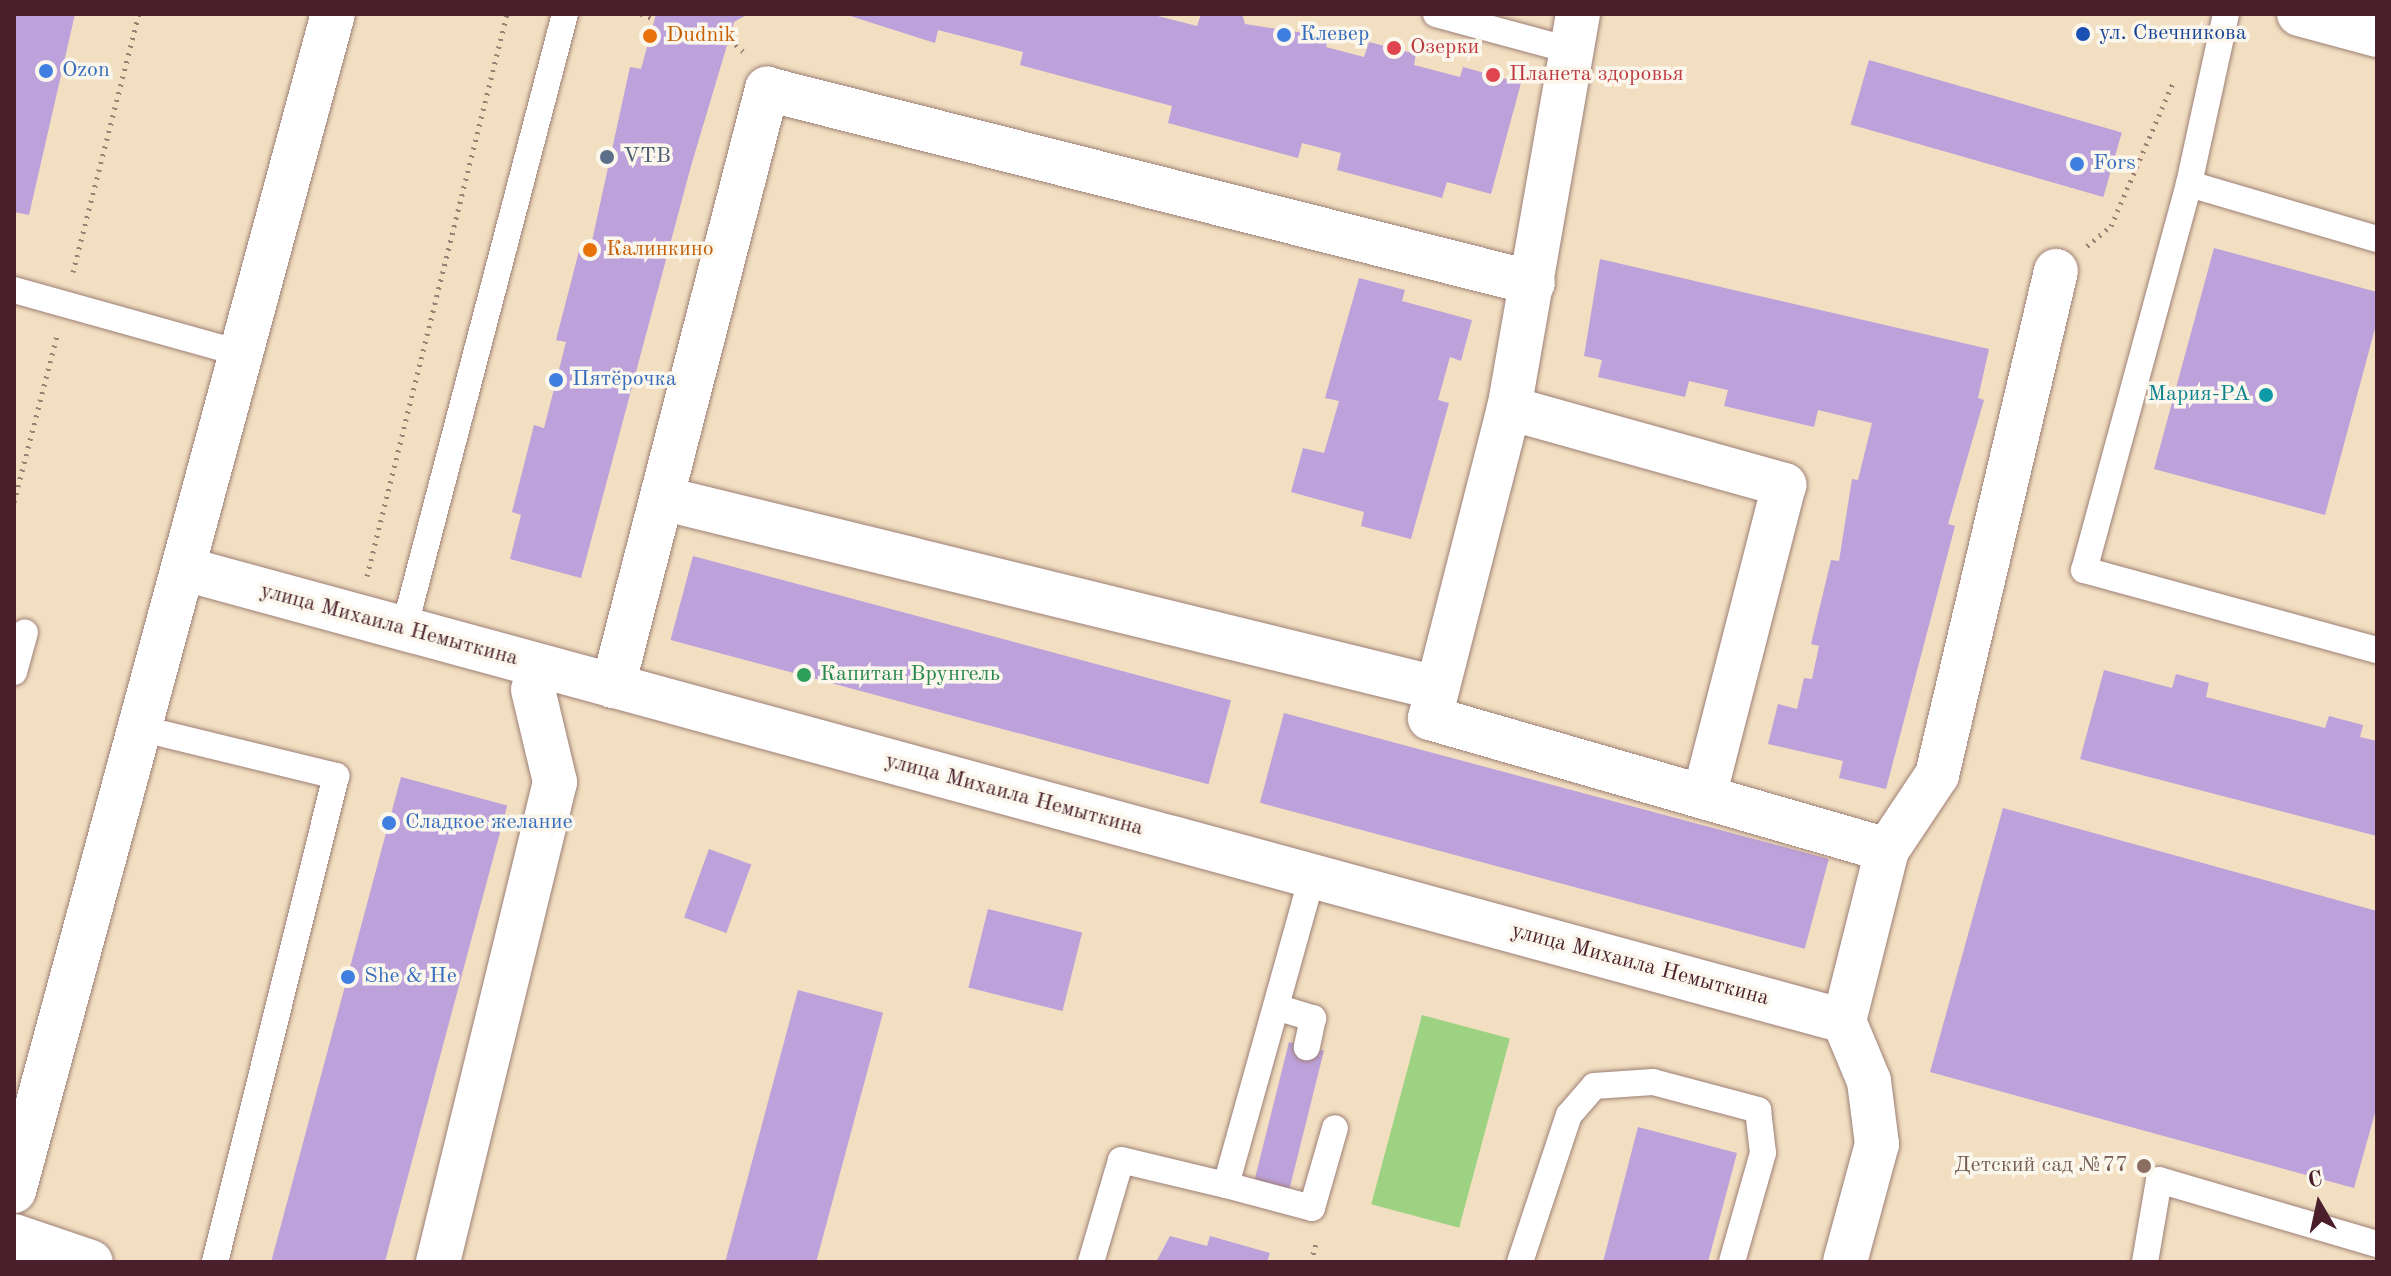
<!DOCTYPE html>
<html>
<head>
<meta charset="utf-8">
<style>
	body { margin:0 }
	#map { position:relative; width:2391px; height:1276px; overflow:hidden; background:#f2dfc1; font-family:"Old Standard TT",serif }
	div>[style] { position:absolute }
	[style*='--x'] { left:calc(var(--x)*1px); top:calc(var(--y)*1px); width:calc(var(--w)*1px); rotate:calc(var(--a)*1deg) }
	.green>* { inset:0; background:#9ed283; transform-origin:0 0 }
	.building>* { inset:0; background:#bca1da; transform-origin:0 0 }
	.path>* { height:5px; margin-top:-2.5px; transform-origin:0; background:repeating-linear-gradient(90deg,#9e7f76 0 2px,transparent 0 8px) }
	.roads { filter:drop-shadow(0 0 2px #9e7f76) drop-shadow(0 0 2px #9e7f76) }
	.service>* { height:26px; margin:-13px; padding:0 13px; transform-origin:13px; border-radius:13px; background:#fff }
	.minor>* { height:44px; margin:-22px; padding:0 22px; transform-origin:22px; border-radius:22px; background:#fff }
	.tertiary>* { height:44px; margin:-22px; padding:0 22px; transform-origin:22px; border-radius:22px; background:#fff }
	.dots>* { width:22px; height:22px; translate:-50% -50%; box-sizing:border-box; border:4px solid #fbf7ec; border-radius:50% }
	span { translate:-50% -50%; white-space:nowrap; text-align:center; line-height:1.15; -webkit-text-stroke:7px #fbf7ec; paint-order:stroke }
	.transit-label { font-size:22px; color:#164399 }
	.left { translate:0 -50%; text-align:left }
	.shop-label { font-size:22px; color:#366cbe }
	.food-label { font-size:22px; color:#c56008 }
	.health-label { font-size:22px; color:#be3a42 }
	.service-label { font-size:22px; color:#4e5e75 }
	.culture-label { font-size:22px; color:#0d838f }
	.right { translate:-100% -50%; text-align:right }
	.street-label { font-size:22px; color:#4a1f2b }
	.leisure-label { font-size:22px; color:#27864d }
	.education-label { font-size:22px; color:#785e54 }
	.frame { position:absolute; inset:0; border:16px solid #4a1f2b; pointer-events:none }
	.north { position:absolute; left:2279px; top:1164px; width:80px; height:80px; -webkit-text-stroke:6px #fbf7ec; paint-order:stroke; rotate:351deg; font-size:22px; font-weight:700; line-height:32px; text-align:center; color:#4a1f2b }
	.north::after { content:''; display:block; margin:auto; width:28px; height:36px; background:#4a1f2b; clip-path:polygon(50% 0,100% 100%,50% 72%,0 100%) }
</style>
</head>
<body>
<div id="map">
	<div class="green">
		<i style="left:1422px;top:1015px;width:91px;height:196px;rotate:15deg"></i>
	</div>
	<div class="building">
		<i style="clip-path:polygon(14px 14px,75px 14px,29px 215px,14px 212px)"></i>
		<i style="clip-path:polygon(656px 14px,748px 14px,734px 22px,691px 166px,581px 578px,510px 559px,521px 515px,512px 512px,534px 425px,544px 428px,566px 342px,556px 340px,580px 247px,590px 250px,630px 67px,641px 69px)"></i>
		<i style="clip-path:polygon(844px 14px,1150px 14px,1197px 26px,1201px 14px,1242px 14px,1245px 24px,1329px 37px,1326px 47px,1364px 57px,1369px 42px,1416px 54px,1414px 65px,1460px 77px,1463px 67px,1521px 83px,1491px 194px,1447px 182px,1442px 198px,1337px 170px,1341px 153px,1302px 143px,1298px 158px,1168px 123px,1172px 106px,1020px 65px,1023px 52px,938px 30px,935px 43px)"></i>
		<i style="left:1869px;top:60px;width:263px;height:67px;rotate:16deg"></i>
		<i style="clip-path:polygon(2214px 248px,2377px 292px,2377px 321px,2325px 515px,2154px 469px)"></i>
		<i style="clip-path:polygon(1600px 259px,1989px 349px,1978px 398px,1984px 400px,1948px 524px,1955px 526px,1886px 789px,1839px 778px,1843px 761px,1768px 744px,1778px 704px,1797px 709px,1804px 678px,1812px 679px,1819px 646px,1811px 644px,1831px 560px,1839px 561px,1852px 479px,1858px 480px,1872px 423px,1818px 410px,1814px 427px,1724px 406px,1728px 390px,1689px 381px,1685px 397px,1598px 377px,1602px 360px,1584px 356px)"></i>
		<i style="clip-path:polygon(1359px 278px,1405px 290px,1402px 301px,1472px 320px,1461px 361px,1450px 357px,1438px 400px,1449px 403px,1411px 539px,1361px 526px,1364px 512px,1291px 492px,1303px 448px,1324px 453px,1339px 401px,1325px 398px)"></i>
		<i style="left:693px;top:556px;width:557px;height:87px;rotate:15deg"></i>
		<i style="clip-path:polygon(2104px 670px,2172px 688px,2176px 674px,2209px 683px,2206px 697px,2325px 728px,2329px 716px,2363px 725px,2360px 737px,2377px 741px,2377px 836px,2080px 759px)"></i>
		<i style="left:1284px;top:713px;width:564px;height:93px;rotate:15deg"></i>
		<i style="left:401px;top:777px;width:110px;height:502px;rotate:15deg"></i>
		<i style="clip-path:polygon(2003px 808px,2377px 911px,2377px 1106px,2354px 1188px,1930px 1072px)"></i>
		<i style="left:709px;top:849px;width:45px;height:73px;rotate:20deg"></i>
		<i style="left:988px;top:909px;width:97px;height:81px;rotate:14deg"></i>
		<i style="left:798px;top:990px;width:88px;height:281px;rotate:15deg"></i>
		<i style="left:1289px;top:1042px;width:36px;height:144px;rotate:14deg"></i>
		<i style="clip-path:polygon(1638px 1127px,1737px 1153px,1708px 1262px,1603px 1262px)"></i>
		<i style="clip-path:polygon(1170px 1236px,1207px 1246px,1210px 1236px,1270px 1253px,1267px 1262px,1156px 1262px)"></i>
	</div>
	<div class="path">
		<i style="--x:641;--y:14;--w:14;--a:21"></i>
		<i style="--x:730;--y:39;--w:22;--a:43"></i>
		<i style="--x:2087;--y:246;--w:31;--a:-40"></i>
		<i style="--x:2111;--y:226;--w:156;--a:-66.6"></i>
		<i style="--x:73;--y:272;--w:266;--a:-75.7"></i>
		<i style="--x:14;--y:502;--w:171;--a:-75.5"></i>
		<i style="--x:367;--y:576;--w:579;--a:-76.01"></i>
		<i style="--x:1311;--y:1262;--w:23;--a:-75"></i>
	</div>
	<div class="roads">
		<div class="service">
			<i style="--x:1436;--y:14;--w:138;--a:15.1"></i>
			<i style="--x:2226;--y:14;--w:174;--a:102.3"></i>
			<i style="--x:2189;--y:184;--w:400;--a:105.2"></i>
			<i style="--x:2084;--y:570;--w:304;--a:15.3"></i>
			<i style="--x:2189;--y:184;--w:196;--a:16.3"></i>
			<i style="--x:14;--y:290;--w:238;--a:15.6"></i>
			<i style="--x:404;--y:629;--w:636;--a:-75.33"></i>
			<i style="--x:14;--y:672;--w:41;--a:-74.6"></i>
			<i style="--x:143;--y:729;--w:199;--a:13.7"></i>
			<i style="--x:336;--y:776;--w:501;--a:103.98"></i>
			<i style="--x:1276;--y:1007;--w:39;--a:17"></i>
			<i style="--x:1313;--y:1018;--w:30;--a:102"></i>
			<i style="--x:1226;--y:1185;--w:89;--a:15"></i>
			<i style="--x:1312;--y:1208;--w:83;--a:-74"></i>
			<i style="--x:1091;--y:1262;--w:106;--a:-73.6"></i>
			<i style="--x:1121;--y:1160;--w:108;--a:13.4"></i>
			<i style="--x:1226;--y:1185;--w:321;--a:-74.4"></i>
			<i style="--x:1520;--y:1262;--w:155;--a:-71.6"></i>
			<i style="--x:1569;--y:1115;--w:38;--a:-49"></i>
			<i style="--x:1594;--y:1086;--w:59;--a:-3.9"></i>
			<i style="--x:1653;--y:1082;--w:109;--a:14.9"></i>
			<i style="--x:1758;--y:1110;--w:43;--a:83.4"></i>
			<i style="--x:1763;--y:1153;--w:113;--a:105.9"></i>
			<i style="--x:2145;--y:1262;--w:83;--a:-80.3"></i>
			<i style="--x:2159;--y:1180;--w:227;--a:16.4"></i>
		</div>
		<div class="minor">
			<i style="--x:1578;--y:14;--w:400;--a:99.9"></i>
			<i style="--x:1509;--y:408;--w:320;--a:104.3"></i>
			<i style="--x:1430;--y:718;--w:476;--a:16.1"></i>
			<i style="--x:1887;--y:850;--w:176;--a:104.1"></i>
			<i style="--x:1844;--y:1021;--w:65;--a:67.4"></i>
			<i style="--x:1869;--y:1081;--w:64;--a:82.8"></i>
			<i style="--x:1877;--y:1144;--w:122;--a:105.2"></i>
			<i style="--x:1509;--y:408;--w:286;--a:15.6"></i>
			<i style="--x:1784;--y:485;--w:322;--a:104.4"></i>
			<i style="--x:662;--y:498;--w:798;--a:13.78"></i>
			<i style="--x:185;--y:569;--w:1719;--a:15.24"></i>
			<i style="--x:613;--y:686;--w:617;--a:-75.54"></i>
			<i style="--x:767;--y:89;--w:790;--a:14.21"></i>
			<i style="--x:1887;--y:850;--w:90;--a:-56.3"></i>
			<i style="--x:1937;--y:775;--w:518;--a:-76.72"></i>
			<i style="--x:14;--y:1236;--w:81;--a:18.7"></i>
			<i style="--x:438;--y:1262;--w:494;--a:-76.3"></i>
			<i style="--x:555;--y:782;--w:95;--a:-103.4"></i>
		</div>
		<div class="tertiary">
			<i style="--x:2299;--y:14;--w:81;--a:15.1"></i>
			<i style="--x:14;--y:1191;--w:1219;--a:-74.84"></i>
		</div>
	</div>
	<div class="dots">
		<i style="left:2083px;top:34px;background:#1a4fb4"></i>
		<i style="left:1284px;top:35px;background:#3f7fe0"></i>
		<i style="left:650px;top:36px;background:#e8710a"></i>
		<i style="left:1394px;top:48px;background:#e0444e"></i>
		<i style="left:46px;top:71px;background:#3f7fe0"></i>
		<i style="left:1493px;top:75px;background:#e0444e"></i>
		<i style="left:607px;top:157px;background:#5c6f8a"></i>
		<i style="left:2077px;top:164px;background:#3f7fe0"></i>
		<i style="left:590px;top:250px;background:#e8710a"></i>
		<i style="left:556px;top:380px;background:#3f7fe0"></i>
		<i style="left:2266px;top:395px;background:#0f9aa8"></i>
		<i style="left:804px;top:675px;background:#2e9e5b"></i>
		<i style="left:389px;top:823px;background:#3f7fe0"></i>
		<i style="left:348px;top:977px;background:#3f7fe0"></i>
		<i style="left:2144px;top:1166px;background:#8d6e63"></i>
	</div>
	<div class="transit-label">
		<span class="left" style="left:2099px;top:34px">ул. Свечникова</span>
	</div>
	<div class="shop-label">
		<span class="left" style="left:1300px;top:35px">Клевер</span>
		<span class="left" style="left:62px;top:71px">Ozon</span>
		<span class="left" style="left:2093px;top:164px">Fors</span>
		<span class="left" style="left:572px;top:380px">Пятёрочка</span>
		<span class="left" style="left:405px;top:823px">Сладкое желание</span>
		<span class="left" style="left:364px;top:977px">She &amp; He</span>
	</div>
	<div class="food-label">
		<span class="left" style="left:666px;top:36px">Dudnik</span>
		<span class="left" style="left:606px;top:250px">Калинкино</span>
	</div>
	<div class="health-label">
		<span class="left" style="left:1410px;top:48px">Озерки</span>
		<span class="left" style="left:1509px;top:75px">Планета здоровья</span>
	</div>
	<div class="service-label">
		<span class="left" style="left:623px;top:157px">VTB</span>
	</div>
	<div class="culture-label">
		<span class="right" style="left:2250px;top:395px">Мария-РА</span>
	</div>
	<div class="street-label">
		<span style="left:389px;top:625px;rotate:15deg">улица Михаила Немыткина</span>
		<span style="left:1014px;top:795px;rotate:15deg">улица Михаила Немыткина</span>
		<span style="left:1640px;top:965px;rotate:15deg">улица Михаила Немыткина</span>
	</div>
	<div class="leisure-label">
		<span class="left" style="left:820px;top:675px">Капитан Врунгель</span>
	</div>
	<div class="education-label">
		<span class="right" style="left:2128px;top:1166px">Детский сад №77</span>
	</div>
	<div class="frame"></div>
	<div class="north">С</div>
</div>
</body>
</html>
